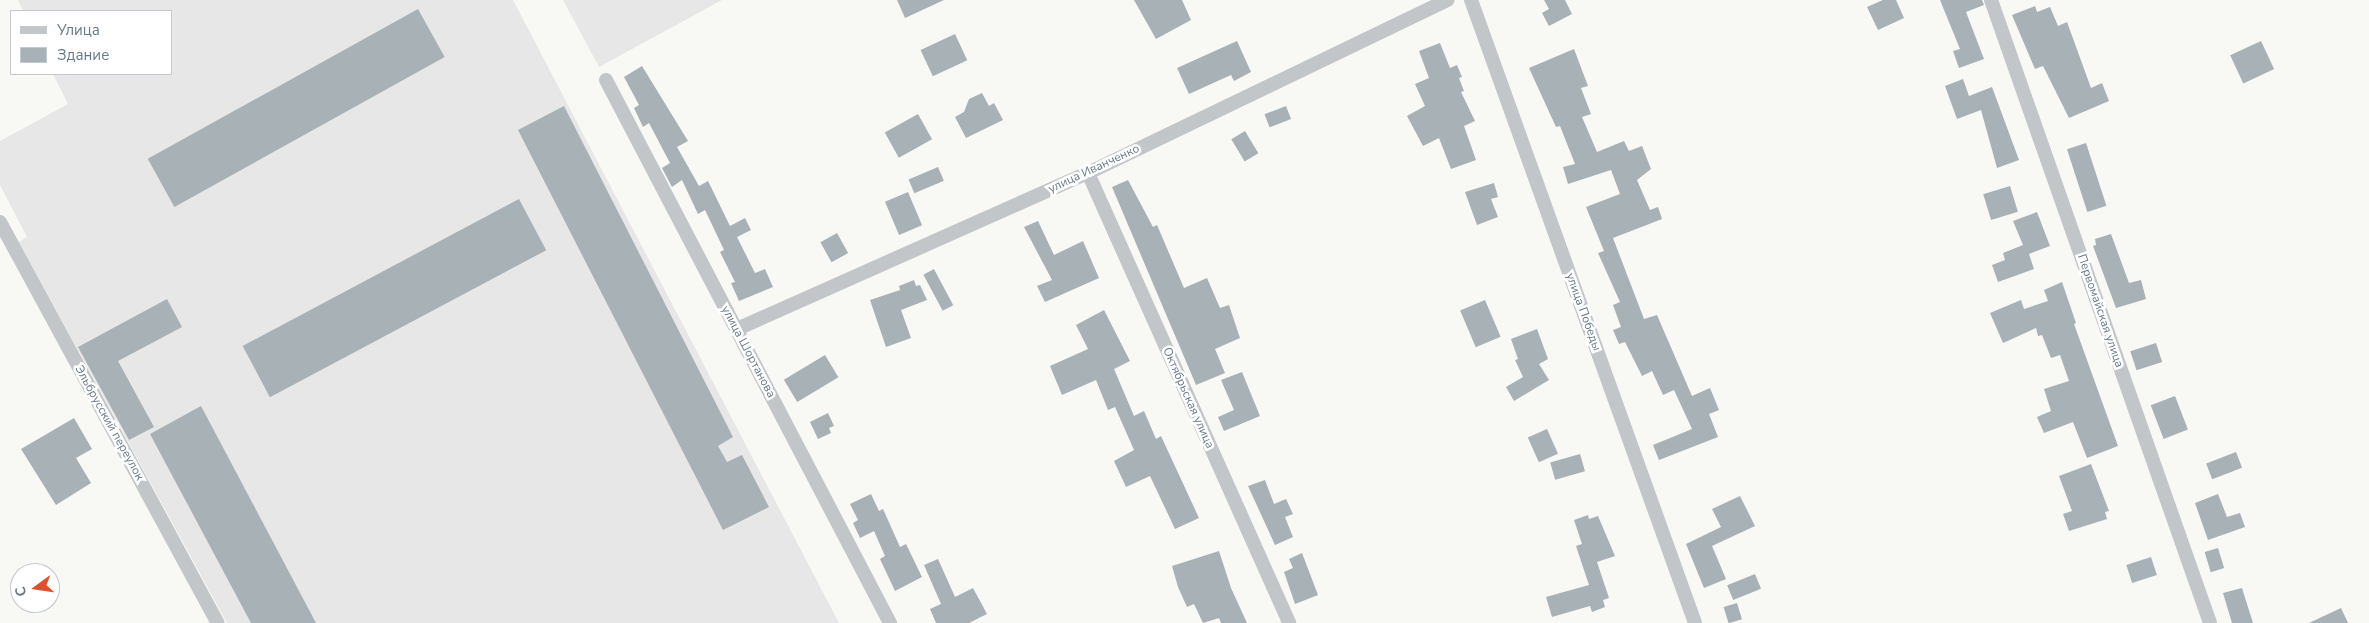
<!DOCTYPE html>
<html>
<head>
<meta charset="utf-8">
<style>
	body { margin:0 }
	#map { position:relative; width:2369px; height:623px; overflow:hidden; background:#f8f8f5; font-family:"Nunito Sans",sans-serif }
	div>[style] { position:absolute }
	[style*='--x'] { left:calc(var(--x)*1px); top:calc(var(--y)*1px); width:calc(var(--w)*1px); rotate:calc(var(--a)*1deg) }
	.built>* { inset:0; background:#e6e7e6 }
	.building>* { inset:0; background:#a8b1b6; transform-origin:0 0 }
	.minor>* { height:14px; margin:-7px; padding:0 7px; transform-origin:7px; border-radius:7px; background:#c2c6c9 }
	span { translate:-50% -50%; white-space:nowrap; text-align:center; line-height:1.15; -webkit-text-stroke:5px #fff; paint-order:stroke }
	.street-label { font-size:12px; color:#687985 }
	.legend { position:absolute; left:10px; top:10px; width:162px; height:65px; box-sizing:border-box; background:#fff; border:1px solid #c3c9ce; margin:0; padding:6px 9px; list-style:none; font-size:15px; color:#687985 }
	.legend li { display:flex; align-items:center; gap:10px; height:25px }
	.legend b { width:25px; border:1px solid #c3c9ce }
	.north { position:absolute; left:10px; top:563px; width:50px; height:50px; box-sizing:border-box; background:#fff; border:1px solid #c3c9ce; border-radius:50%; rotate:256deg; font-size:14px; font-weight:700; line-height:20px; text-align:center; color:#687985 }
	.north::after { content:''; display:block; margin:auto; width:18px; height:22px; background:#df512e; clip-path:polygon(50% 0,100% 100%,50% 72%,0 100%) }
</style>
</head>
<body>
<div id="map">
	<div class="built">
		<i style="clip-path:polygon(18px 0,513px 0,839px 623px,227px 623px,19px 242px,27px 237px,0 185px,0 141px,68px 104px,53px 74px,171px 74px,171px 11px,23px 11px)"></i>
		<i style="clip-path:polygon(563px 0,722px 0,599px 67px)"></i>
	</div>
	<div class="building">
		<i style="clip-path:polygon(897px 0,944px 0,905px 18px)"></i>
		<i style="clip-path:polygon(1134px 0,1182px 0,1191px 20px,1156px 39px)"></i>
		<i style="clip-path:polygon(1544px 0,1565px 0,1572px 14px,1549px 26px,1542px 13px,1549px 9px)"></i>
		<i style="clip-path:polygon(1883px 0,1896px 0,1904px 18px,1878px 30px,1867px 7px)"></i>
		<i style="clip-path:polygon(1940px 0,1982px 0,1984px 5px,1966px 12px,1984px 59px,1959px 68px,1953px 51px,1960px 49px)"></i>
		<i style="clip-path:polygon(2035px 6px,2037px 12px,2050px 7px,2058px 26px,2067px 22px,2091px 88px,2102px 83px,2109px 101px,2069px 118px,2043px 66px,2035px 69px,2012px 15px)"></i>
		<i style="left:418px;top:9px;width:55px;height:309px;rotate:61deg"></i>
		<i style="left:955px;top:34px;width:29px;height:38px;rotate:65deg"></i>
		<i style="clip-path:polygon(1237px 41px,1251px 72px,1234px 81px,1231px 75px,1189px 94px,1177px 68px)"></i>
		<i style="left:2261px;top:41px;width:31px;height:34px;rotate:65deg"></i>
		<i style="clip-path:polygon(1440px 43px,1450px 68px,1457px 65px,1462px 77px,1459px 78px,1464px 91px,1461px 92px,1475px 121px,1464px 126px,1476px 160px,1451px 169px,1439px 138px,1423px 146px,1407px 116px,1425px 106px,1415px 84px,1429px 78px,1419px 51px)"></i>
		<i style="clip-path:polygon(1574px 49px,1588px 86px,1581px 88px,1591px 114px,1582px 117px,1597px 152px,1624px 141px,1629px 151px,1642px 146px,1651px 169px,1637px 180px,1650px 210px,1658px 207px,1662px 219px,1613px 238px,1644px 319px,1657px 315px,1692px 396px,1710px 388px,1719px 410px,1709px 414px,1718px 437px,1659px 460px,1653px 445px,1692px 429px,1674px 390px,1663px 395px,1652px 371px,1642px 376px,1625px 342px,1619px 344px,1613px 330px,1621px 327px,1613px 305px,1620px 302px,1598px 253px,1604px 251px,1586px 207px,1620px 194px,1611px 170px,1568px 184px,1563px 167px,1575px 164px,1560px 126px,1556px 127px,1529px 68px)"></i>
		<i style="clip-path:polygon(642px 66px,688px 141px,677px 147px,699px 186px,708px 181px,730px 226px,745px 218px,751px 230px,737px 237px,755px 273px,765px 269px,773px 287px,739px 301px,731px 283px,735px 282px,720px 252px,724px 250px,705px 210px,698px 214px,682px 180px,672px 187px,662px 168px,670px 163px,649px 123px,643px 127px,634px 108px,639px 105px,624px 77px)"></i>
		<i style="clip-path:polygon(1963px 79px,1969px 96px,1992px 87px,2019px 160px,1997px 168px,1981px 110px,1957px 119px,1945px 86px)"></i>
		<i style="clip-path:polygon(982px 93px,989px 106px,994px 103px,1003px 120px,966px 138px,955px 117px,964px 112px,969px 99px)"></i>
		<i style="clip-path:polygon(564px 106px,733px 437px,718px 446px,727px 462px,742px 455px,769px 507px,723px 530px,518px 130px)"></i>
		<i style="left:1286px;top:106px;width:14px;height:23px;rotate:69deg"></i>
		<i style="left:918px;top:114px;width:29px;height:38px;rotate:61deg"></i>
		<i style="left:1245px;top:131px;width:26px;height:16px;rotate:59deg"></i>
		<i style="left:2086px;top:143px;width:66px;height:20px;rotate:72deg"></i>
		<i style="left:938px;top:167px;width:15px;height:32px;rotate:67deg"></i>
		<i style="clip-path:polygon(1128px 180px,1153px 227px,1157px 225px,1184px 288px,1207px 278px,1220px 308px,1229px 305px,1240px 338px,1215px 349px,1225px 373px,1196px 385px,1112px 187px)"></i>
		<i style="clip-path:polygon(1494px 183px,1498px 197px,1491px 199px,1498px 217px,1477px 225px,1465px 192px)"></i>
		<i style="left:2010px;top:186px;width:27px;height:28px;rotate:73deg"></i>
		<i style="left:908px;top:192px;width:36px;height:25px;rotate:67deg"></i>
		<i style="left:519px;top:199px;width:58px;height:313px;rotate:62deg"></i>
		<i style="clip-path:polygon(2037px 212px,2050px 246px,2029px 254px,2034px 269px,1998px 282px,1992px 265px,2005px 260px,2003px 253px,2023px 245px,2013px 221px)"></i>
		<i style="clip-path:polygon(1038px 221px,1054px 255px,1083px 241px,1099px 278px,1045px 302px,1037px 286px,1052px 280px,1024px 227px)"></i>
		<i style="left:837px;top:233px;width:23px;height:19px;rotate:61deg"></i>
		<i style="clip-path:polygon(2111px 234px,2129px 283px,2141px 280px,2146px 299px,2116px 308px,2093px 246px,2096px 245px,2095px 239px)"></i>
		<i style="left:934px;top:269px;width:41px;height:12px;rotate:62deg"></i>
		<i style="clip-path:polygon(914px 280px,916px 286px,920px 285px,927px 300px,901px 310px,911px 338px,886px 347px,870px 300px,900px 290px,899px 286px)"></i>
		<i style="clip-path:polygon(2062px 282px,2076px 323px,2074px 324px,2118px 446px,2087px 458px,2073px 422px,2044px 433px,2037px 417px,2051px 411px,2044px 389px,2069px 381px,2060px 355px,2051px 358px,2042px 335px,2038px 336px,2036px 328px,2003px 343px,1990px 313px,2021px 300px,2024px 309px,2048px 301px,2044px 290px)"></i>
		<i style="clip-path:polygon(167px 299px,182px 327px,118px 361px,154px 427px,129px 440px,78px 347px)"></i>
		<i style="left:1485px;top:300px;width:40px;height:27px;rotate:67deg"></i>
		<i style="clip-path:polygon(1104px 310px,1130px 361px,1114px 369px,1134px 416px,1144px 411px,1156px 439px,1161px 436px,1199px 518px,1175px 529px,1150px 476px,1126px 487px,1114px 461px,1134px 450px,1115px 407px,1108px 410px,1096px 380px,1062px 395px,1050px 366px,1088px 349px,1076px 325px)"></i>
		<i style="clip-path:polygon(1537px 329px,1548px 359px,1539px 364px,1549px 380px,1514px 401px,1506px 387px,1523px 377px,1515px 360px,1518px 359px,1511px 339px)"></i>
		<i style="left:2156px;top:343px;width:20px;height:27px;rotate:72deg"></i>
		<i style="left:825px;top:355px;width:26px;height:48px;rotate:59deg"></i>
		<i style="clip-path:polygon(1242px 372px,1260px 416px,1224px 431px,1218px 417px,1234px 410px,1221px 380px)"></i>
		<i style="left:2175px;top:396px;width:36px;height:26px;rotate:69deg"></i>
		<i style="clip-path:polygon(201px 406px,316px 623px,251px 623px,150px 434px)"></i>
		<i style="clip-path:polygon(828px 413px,834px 426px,829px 428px,831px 433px,818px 439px,810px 422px)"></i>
		<i style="clip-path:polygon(74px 418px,92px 449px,76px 458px,91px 483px,56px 505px,21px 449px)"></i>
		<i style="left:1547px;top:429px;width:27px;height:21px;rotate:66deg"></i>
		<i style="left:2236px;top:452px;width:17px;height:32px;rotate:69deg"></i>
		<i style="left:1580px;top:454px;width:18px;height:31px;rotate:74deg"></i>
		<i style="clip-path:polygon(2091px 464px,2109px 511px,2105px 512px,2107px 519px,2069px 531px,2063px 514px,2072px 511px,2059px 476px)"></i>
		<i style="clip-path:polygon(1265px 480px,1274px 504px,1286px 499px,1293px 514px,1285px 517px,1293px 537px,1275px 545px,1248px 486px)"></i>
		<i style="clip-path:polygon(871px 494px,879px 511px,883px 509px,900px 547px,906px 544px,922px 577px,895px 591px,880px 559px,885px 556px,874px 531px,860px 538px,853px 523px,858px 520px,850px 504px)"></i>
		<i style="clip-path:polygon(2218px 494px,2227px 517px,2240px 513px,2245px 527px,2208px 540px,2195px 503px)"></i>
		<i style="clip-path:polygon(1740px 496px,1755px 526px,1712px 546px,1726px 579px,1704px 588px,1686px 544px,1721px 527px,1712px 509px)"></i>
		<i style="clip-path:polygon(1588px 515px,1589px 519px,1598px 516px,1615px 556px,1597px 562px,1609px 598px,1603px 600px,1605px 607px,1592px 612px,1590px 606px,1552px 617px,1546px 597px,1589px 585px,1576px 546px,1582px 544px,1574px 520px)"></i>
		<i style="left:2218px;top:548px;width:21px;height:14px;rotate:73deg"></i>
		<i style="clip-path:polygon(1219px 551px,1231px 588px,1247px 623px,1221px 623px,1219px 618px,1203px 623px,1194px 604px,1187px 607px,1178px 587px,1172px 566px)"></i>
		<i style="clip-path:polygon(1302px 553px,1318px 595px,1295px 604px,1284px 572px,1293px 568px,1289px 559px)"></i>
		<i style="left:2151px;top:557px;width:19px;height:26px;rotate:72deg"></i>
		<i style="clip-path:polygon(938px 559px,955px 597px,973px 588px,987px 614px,969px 623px,936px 623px,930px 609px,941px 604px,924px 565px)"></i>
		<i style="left:1755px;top:574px;width:16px;height:30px;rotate:68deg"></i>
		<i style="clip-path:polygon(2242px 588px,2253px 623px,2232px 623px,2223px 593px)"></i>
		<i style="left:1737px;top:603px;width:17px;height:14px;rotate:73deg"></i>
		<i style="clip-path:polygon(2341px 608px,2348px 623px,2309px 623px)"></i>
	</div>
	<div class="minor">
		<i style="--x:1471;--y:0;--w:662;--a:70.22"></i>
		<i style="--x:1991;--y:0;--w:660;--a:70.63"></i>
		<i style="--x:606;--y:80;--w:613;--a:62.39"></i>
		<i style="--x:1088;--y:173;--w:493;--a:65.9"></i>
		<i style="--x:0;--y:222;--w:456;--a:61.5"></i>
		<i style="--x:737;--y:329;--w:384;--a:-24"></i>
		<i style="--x:1088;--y:173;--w:399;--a:-25.7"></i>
	</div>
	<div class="street-label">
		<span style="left:1094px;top:169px;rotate:-25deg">улица Иванченко</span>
		<span style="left:2100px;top:311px;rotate:71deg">Первомайская улица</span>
		<span style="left:1583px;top:312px;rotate:70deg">улица Победы</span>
		<span style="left:748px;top:352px;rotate:62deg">улица Шортанова</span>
		<span style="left:1188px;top:398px;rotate:66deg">Октябрьская улица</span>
		<span style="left:109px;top:423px;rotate:61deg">Эльбрусский переулок</span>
	</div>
	<ul class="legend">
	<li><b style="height:6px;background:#c2c6c9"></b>Улица</li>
	<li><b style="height:14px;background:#a8b1b6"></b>Здание</li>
	</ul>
	<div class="north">С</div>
</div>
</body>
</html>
